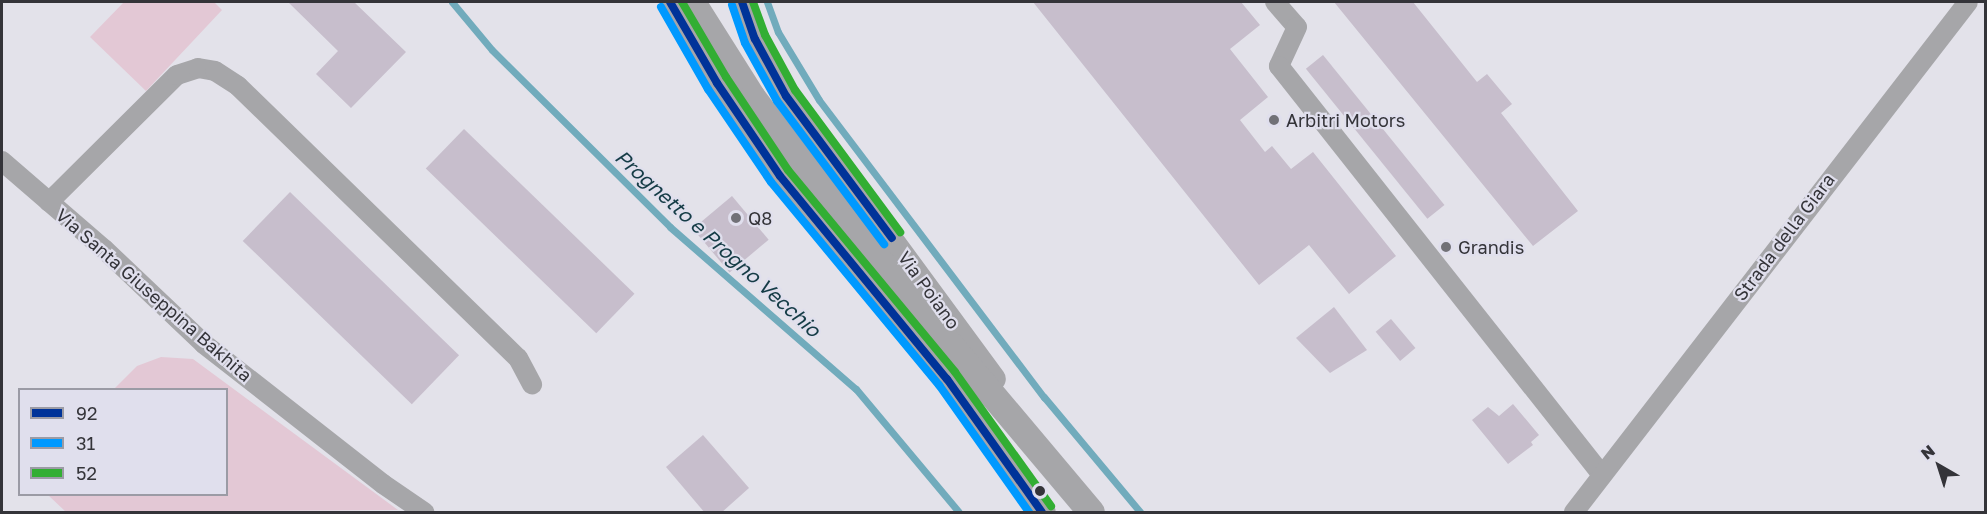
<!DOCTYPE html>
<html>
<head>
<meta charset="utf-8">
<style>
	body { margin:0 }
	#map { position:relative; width:1987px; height:514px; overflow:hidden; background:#e3e2ea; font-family:"Golos Text",sans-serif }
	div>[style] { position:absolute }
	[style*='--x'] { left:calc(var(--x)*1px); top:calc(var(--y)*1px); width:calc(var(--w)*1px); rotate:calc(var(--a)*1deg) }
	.green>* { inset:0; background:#e3c8d5 }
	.stream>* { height:7px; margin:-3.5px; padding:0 3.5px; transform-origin:3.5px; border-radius:3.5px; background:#71abbc }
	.building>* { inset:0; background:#c7becc; transform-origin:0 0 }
	.minor>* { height:20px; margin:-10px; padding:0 10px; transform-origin:10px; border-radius:10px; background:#a6a6a9 }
	.tertiary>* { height:24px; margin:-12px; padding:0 12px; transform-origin:12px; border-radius:12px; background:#a6a6a9 }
	.secondary>* { height:27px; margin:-13.5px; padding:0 13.5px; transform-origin:13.5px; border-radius:13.5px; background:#a6a6a9 }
	.bus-1>* { height:8px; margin:-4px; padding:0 4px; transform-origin:4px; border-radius:4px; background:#039 }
	.bus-2>* { height:8px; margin:-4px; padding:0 4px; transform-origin:4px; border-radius:4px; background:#09f }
	.bus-3>* { height:8px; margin:-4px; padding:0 4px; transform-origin:4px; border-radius:4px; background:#32ae33 }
	.dots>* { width:16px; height:16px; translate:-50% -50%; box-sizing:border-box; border:3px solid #e0dfed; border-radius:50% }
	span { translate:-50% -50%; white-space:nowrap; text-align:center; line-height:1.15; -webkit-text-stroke:4.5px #e0dfed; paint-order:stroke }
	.poi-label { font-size:18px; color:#343439 }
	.left { translate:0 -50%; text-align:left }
	.street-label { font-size:18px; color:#343439 }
	.water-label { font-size:20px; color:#153c46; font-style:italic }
	.frame { position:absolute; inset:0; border:3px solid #343439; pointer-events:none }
	.legend { position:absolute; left:18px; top:388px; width:210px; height:108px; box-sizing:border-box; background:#e0dfed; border:2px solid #9b9ba5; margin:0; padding:8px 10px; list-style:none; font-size:18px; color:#343439 }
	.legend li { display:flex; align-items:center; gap:12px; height:30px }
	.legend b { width:30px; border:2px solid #9b9ba5 }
	.north { position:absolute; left:1909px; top:436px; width:60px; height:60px; -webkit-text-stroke:4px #e0dfed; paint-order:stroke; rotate:321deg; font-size:16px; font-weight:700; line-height:24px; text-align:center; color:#343439 }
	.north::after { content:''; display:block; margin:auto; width:21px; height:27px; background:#343439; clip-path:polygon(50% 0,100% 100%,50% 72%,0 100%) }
</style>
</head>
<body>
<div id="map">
	<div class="green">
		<i style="clip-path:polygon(124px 2px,214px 2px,222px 10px,146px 91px,90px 37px)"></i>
		<i style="clip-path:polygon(161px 357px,193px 359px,398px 510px,66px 512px,48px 495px,226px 494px,226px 390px,114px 389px,137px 366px)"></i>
	</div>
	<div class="stream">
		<i style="--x:452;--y:2;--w:62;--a:50.2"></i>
		<i style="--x:492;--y:50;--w:251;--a:44.8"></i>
		<i style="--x:670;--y:227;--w:247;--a:41.1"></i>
		<i style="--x:856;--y:389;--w:160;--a:50.1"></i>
		<i style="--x:767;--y:2;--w:32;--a:70"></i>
		<i style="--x:778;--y:32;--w:79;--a:58.9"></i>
		<i style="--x:819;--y:100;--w:373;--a:52.9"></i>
		<i style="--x:1044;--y:397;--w:150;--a:50.1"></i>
	</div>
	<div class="building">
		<i style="clip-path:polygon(288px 2px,354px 2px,406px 52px,351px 108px,316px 74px,338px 51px)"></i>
		<i style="clip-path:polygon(1033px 2px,1241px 2px,1260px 25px,1230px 49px,1268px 97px,1240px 120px,1265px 152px,1272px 146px,1291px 169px,1313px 152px,1396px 256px,1349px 294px,1309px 245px,1259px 285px)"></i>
		<i style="clip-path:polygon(1334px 2px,1413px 2px,1477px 82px,1487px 74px,1512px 104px,1501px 113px,1578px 211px,1533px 246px)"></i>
		<i style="left:1323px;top:55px;width:193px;height:22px;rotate:51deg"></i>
		<i style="left:464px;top:129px;width:237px;height:55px;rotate:44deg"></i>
		<i style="left:290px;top:192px;width:235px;height:68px;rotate:44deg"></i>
		<i style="left:732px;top:196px;width:57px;height:51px;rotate:50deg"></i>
		<i style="clip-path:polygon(1334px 307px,1367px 350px,1330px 373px,1296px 338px)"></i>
		<i style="left:1391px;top:319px;width:38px;height:20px;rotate:50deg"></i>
		<i style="clip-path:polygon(1513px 404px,1539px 435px,1531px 442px,1533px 445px,1508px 464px,1472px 420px,1488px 407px,1499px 416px)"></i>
		<i style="clip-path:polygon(703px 435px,749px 488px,721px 513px,705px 513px,666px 467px)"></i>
	</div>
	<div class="minor">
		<i style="--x:1275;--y:2;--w:33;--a:49"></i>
		<i style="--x:1297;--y:27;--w:43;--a:114.8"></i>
		<i style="--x:1279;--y:66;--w:521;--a:51.7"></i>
		<i style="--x:2;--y:161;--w:135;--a:40.8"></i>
		<i style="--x:104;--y:249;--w:138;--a:43.5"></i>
		<i style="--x:204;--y:344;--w:227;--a:38"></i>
		<i style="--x:383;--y:484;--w:50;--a:34.3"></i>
		<i style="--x:49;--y:202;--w:180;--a:-44.8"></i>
		<i style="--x:177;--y:75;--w:22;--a:-18"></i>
		<i style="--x:198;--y:68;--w:17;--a:10"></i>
		<i style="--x:215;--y:71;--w:27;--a:33"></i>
		<i style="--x:238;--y:86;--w:390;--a:44.2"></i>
		<i style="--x:518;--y:358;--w:30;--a:62"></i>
		<i style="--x:1574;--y:512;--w:644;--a:-52.31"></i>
	</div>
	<div class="tertiary">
		<i style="--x:742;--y:2;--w:39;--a:71"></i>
		<i style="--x:755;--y:39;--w:65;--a:61.5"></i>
		<i style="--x:786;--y:96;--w:351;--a:53.7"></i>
	</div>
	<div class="secondary">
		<i style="--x:675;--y:2;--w:91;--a:62.6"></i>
		<i style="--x:717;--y:83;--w:112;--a:55.9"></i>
		<i style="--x:780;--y:176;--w:263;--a:50.6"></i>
		<i style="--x:947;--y:379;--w:163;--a:54.5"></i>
		<i style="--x:692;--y:2;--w:112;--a:57.7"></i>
		<i style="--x:752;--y:97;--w:156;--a:52.8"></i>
		<i style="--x:846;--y:221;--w:380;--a:49.9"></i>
	</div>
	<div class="bus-1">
		<i style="--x:670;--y:2;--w:94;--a:59.9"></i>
		<i style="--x:717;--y:83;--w:112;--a:55.9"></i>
		<i style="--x:780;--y:176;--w:263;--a:50.6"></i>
		<i style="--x:947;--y:379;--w:163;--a:54.5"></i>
		<i style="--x:742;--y:2;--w:39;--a:71"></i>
		<i style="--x:755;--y:39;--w:65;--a:61.5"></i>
		<i style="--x:786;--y:96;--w:177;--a:53.3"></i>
	</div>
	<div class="bus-2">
		<i style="--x:732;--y:5;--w:40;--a:71.1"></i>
		<i style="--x:745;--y:43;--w:66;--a:61.1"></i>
		<i style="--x:777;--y:101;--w:179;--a:53.2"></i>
		<i style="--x:661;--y:7;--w:95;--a:60.2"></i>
		<i style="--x:708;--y:89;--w:112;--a:55.9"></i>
		<i style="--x:771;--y:182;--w:264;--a:50.4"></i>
		<i style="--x:939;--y:385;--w:156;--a:54.7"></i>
	</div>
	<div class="bus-3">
		<i style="--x:682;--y:2;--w:87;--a:59.6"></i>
		<i style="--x:726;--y:77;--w:112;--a:56.3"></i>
		<i style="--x:788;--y:170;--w:262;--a:50.4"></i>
		<i style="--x:955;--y:372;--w:165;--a:54.4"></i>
		<i style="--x:753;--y:2;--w:35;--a:70"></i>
		<i style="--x:765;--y:35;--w:63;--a:61.4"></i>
		<i style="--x:795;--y:90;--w:177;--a:53.5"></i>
	</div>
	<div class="dots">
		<i style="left:1274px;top:120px;background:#717177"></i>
		<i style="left:736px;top:218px;background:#717177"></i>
		<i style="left:1446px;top:247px;background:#717177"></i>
		<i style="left:1040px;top:491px;background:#343439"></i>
	</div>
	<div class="poi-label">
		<span class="left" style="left:1286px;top:120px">Arbitri Motors</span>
		<span class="left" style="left:748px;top:218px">Q8</span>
		<span class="left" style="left:1458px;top:247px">Grandis</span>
	</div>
	<div class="street-label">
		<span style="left:1784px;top:237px;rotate:-53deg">Strada della Giara</span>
		<span style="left:929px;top:290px;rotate:54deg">Via Poiano</span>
		<span style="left:154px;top:295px;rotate:41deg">Via Santa Giuseppina Bakhita</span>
	</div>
	<div class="water-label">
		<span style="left:718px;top:243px;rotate:42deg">Prognetto e Progno Vecchio</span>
	</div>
	<div class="frame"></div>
	<ul class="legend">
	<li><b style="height:8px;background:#039"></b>92</li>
	<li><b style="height:8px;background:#09f"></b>31</li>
	<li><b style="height:8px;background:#32ae33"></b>52</li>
	</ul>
	<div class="north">N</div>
</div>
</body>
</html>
